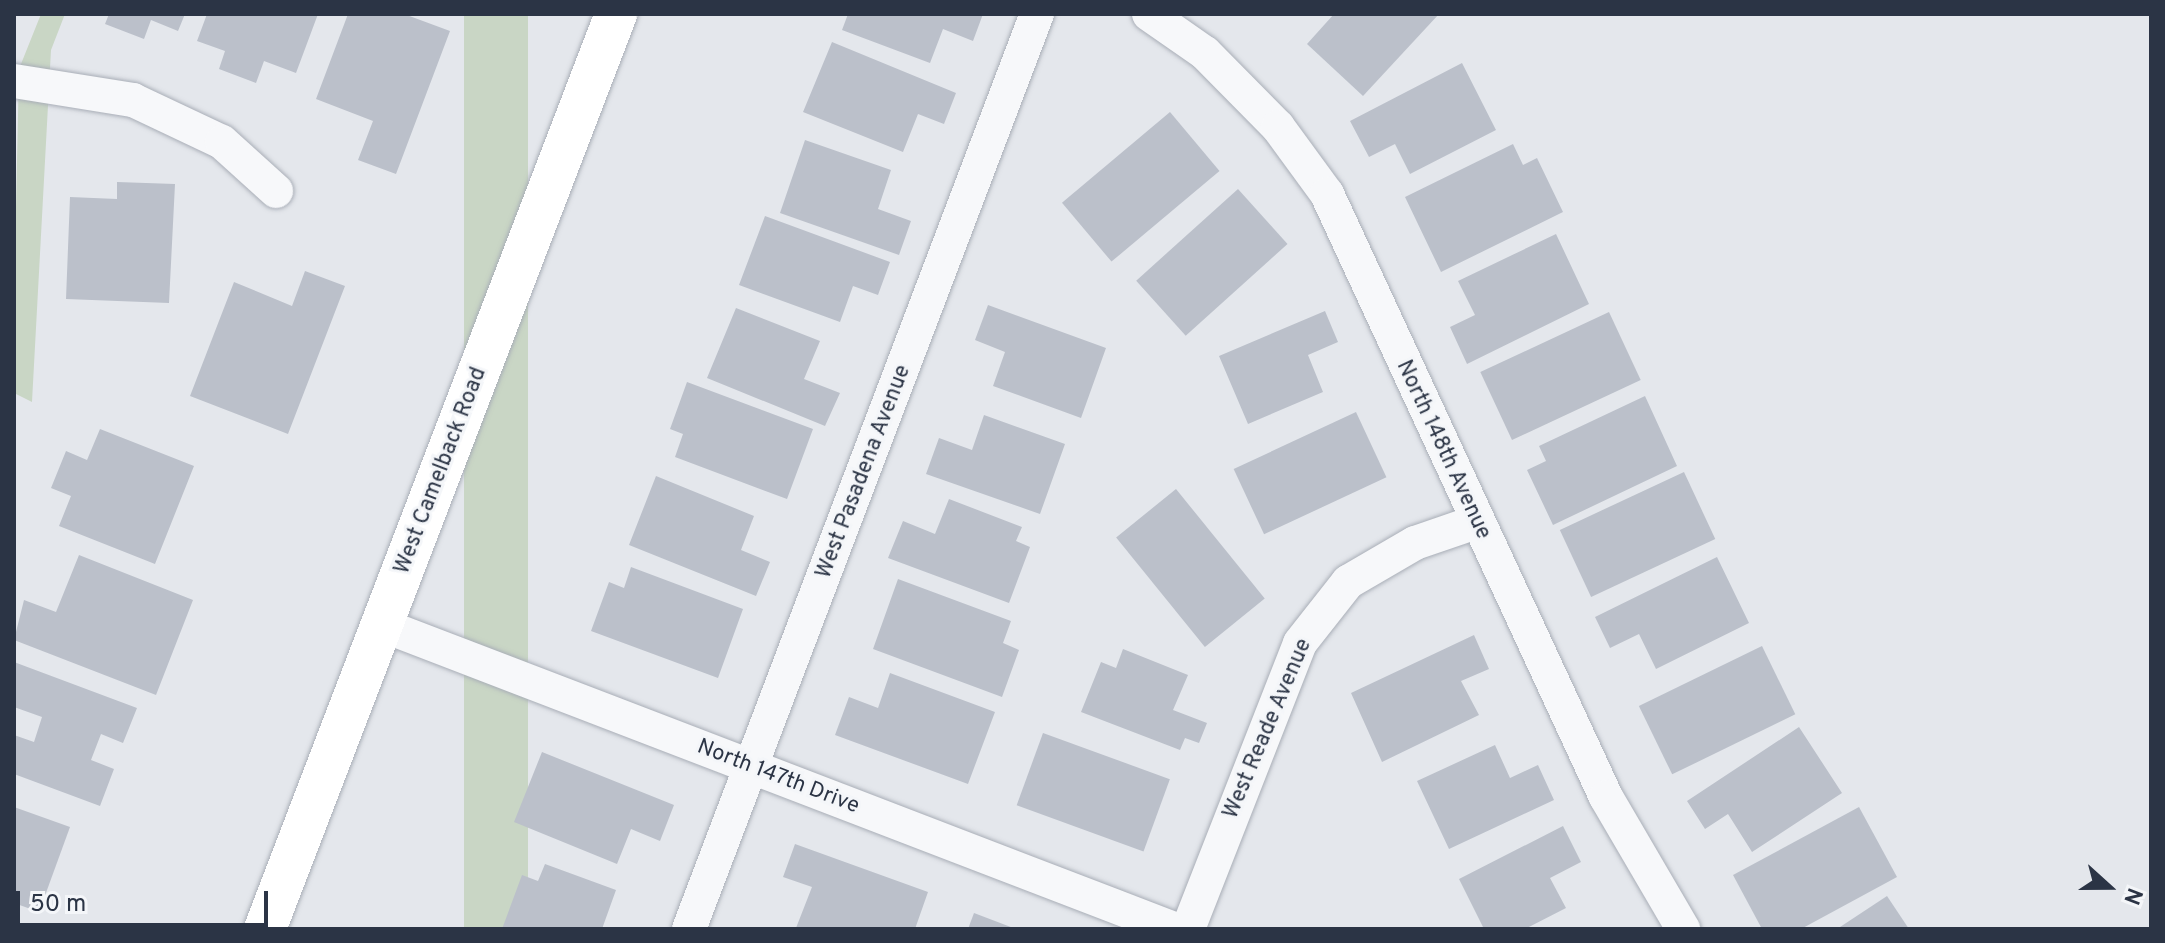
<!DOCTYPE html>
<html>
<head>
<meta charset="utf-8">
<style>
	body { margin:0 }
	#map { position:relative; width:2165px; height:943px; overflow:hidden; background:#e4e7ec; font-family:Overpass,sans-serif }
	div>[style] { position:absolute }
	[style*='--x'] { left:calc(var(--x)*1px); top:calc(var(--y)*1px); width:calc(var(--w)*1px); rotate:calc(var(--a)*1deg) }
	.green>* { inset:0; background:#c9d6c5; transform-origin:0 0 }
	.building>* { inset:0; background:#bbc0ca; transform-origin:0 0 }
	.roads { filter:drop-shadow(0 0 2px #a9aeb7) drop-shadow(0 0 2px #a9aeb7) }
	.minor>* { height:34px; margin:-17px; padding:0 17px; transform-origin:17px; border-radius:17px; background:#f7f8fa }
	.major>* { height:42px; margin:-21px; padding:0 21px; transform-origin:21px; border-radius:21px; background:#fff }
	span { translate:-50% -50%; white-space:nowrap; text-align:center; line-height:1.15; -webkit-text-stroke:6px #f4f6f9; paint-order:stroke }
	.street-label { font-size:22px; color:#2b3445 }
	.frame { position:absolute; inset:0; border:16px solid #2b3445; pointer-events:none }
	.north { position:absolute; left:2069px; top:847px; width:80px; height:80px; -webkit-text-stroke:6px #f4f6f9; paint-order:stroke; rotate:111deg; font-size:22px; font-weight:700; line-height:32px; text-align:center; color:#2b3445 }
	.north::after { content:''; display:block; margin:auto; width:28px; height:36px; background:#2b3445; clip-path:polygon(50% 0,100% 100%,50% 72%,0 100%) }
	.scale { position:absolute; left:16px; top:891px; width:252px; height:36px; box-sizing:border-box; border:4px solid #2b3445; border-top:0; padding-left:10px; font-size:24px; line-height:28px; white-space:nowrap; color:#2b3445; -webkit-text-stroke:6px #f4f6f9; paint-order:stroke }
</style>
</head>
<body>
<div id="map">
	<div class="green">
		<i style="clip-path:polygon(41px 14px,65px 14px,51px 50px,32px 402px,14px 393px,14px 300px,19px 69px)"></i>
		<i style="left:464px;top:14px;width:64px;height:980px"></i>
	</div>
	<div class="building">
		<i style="clip-path:polygon(109px 14px,185px 14px,178px 31px,151px 20px,144px 39px,105px 24px)"></i>
		<i style="clip-path:polygon(207px 14px,318px 14px,296px 73px,264px 61px,256px 83px,219px 69px,225px 51px,197px 41px)"></i>
		<i style="clip-path:polygon(348px 14px,404px 14px,450px 31px,396px 174px,358px 160px,373px 121px,316px 99px)"></i>
		<i style="clip-path:polygon(848px 14px,983px 14px,973px 41px,943px 29px,930px 63px,842px 30px)"></i>
		<i style="clip-path:polygon(1334px 14px,1439px 14px,1363px 96px,1307px 44px)"></i>
		<i style="clip-path:polygon(832px 42px,956px 93px,944px 124px,918px 114px,903px 152px,803px 112px)"></i>
		<i style="clip-path:polygon(1462px 63px,1496px 130px,1410px 174px,1395px 144px,1369px 157px,1350px 121px)"></i>
		<i style="left:1170px;top:112px;width:77px;height:141px;rotate:50deg"></i>
		<i style="clip-path:polygon(805px 140px,891px 170px,878px 209px,911px 221px,899px 255px,780px 213px)"></i>
		<i style="clip-path:polygon(1513px 144px,1523px 165px,1537px 158px,1563px 212px,1441px 272px,1405px 197px)"></i>
		<i style="clip-path:polygon(117px 182px,175px 184px,169px 303px,66px 299px,70px 197px,117px 199px)"></i>
		<i style="left:1238px;top:189px;width:74px;height:137px;rotate:48deg"></i>
		<i style="clip-path:polygon(765px 216px,890px 262px,878px 295px,853px 286px,840px 322px,739px 285px)"></i>
		<i style="clip-path:polygon(1556px 234px,1589px 304px,1467px 364px,1450px 327px,1475px 315px,1458px 281px)"></i>
		<i style="clip-path:polygon(305px 271px,345px 286px,288px 434px,190px 396px,234px 282px,292px 306px)"></i>
		<i style="clip-path:polygon(988px 305px,1106px 348px,1081px 418px,993px 386px,1005px 352px,975px 340px)"></i>
		<i style="clip-path:polygon(736px 308px,820px 341px,804px 379px,840px 393px,825px 426px,707px 378px)"></i>
		<i style="clip-path:polygon(1325px 311px,1338px 342px,1308px 355px,1323px 392px,1248px 424px,1219px 356px)"></i>
		<i style="left:1609px;top:312px;width:75px;height:142px;rotate:65deg"></i>
		<i style="clip-path:polygon(687px 382px,813px 429px,787px 499px,675px 457px,683px 434px,670px 429px)"></i>
		<i style="clip-path:polygon(1645px 396px,1677px 466px,1553px 525px,1527px 470px,1546px 461px,1539px 446px)"></i>
		<i style="left:1356px;top:412px;width:72px;height:135px;rotate:65deg"></i>
		<i style="clip-path:polygon(984px 415px,1065px 444px,1040px 514px,926px 474px,939px 438px,972px 450px)"></i>
		<i style="clip-path:polygon(100px 429px,194px 466px,155px 564px,59px 526px,71px 496px,51px 488px,66px 451px,87px 460px)"></i>
		<i style="left:1684px;top:472px;width:74px;height:137px;rotate:65deg"></i>
		<i style="clip-path:polygon(656px 476px,754px 516px,741px 550px,770px 562px,756px 596px,629px 545px)"></i>
		<i style="left:1176px;top:489px;width:141px;height:77px;rotate:51deg"></i>
		<i style="clip-path:polygon(949px 499px,1022px 527px,1016px 541px,1030px 547px,1009px 603px,888px 558px,903px 521px,935px 534px)"></i>
		<i style="clip-path:polygon(79px 555px,193px 600px,156px 695px,14px 640px,24px 600px,56px 612px)"></i>
		<i style="clip-path:polygon(1717px 557px,1749px 623px,1656px 669px,1639px 634px,1610px 648px,1595px 617px)"></i>
		<i style="clip-path:polygon(631px 567px,743px 609px,718px 678px,591px 631px,609px 582px,624px 588px)"></i>
		<i style="clip-path:polygon(898px 579px,1011px 621px,1003px 643px,1019px 650px,1002px 697px,873px 649px)"></i>
		<i style="clip-path:polygon(1474px 635px,1489px 669px,1461px 681px,1479px 715px,1382px 762px,1351px 693px)"></i>
		<i style="left:1762px;top:646px;width:76px;height:137px;rotate:64deg"></i>
		<i style="clip-path:polygon(1123px 649px,1188px 675px,1173px 710px,1207px 723px,1199px 743px,1185px 738px,1180px 750px,1081px 712px,1101px 662px,1116px 668px)"></i>
		<i style="clip-path:polygon(14px 662px,137px 708px,123px 743px,101px 734px,91px 760px,114px 769px,100px 806px,14px 774px,14px 735px,34px 742px,42px 717px,14px 707px)"></i>
		<i style="clip-path:polygon(890px 673px,995px 712px,968px 784px,835px 735px,849px 697px,878px 708px)"></i>
		<i style="clip-path:polygon(1799px 727px,1842px 793px,1752px 852px,1728px 814px,1705px 829px,1687px 801px)"></i>
		<i style="left:1043px;top:733px;width:135px;height:77px;rotate:20deg"></i>
		<i style="clip-path:polygon(1495px 745px,1510px 778px,1538px 765px,1554px 800px,1449px 849px,1417px 781px)"></i>
		<i style="clip-path:polygon(542px 752px,674px 805px,660px 841px,631px 829px,617px 864px,514px 822px)"></i>
		<i style="clip-path:polygon(14px 807px,70px 827px,39px 912px,14px 903px)"></i>
		<i style="clip-path:polygon(1859px 807px,1897px 877px,1801px 929px,1762px 929px,1733px 875px)"></i>
		<i style="clip-path:polygon(1563px 826px,1581px 862px,1550px 878px,1566px 908px,1525px 929px,1484px 929px,1459px 879px)"></i>
		<i style="clip-path:polygon(795px 844px,928px 892px,915px 929px,796px 928px,812px 887px,783px 877px)"></i>
		<i style="clip-path:polygon(545px 864px,616px 890px,602px 929px,502px 929px,522px 875px,538px 881px)"></i>
		<i style="clip-path:polygon(1887px 896px,1909px 929px,1837px 929px)"></i>
		<i style="clip-path:polygon(974px 913px,1016px 929px,968px 929px)"></i>
	</div>
	<div class="roads">
		<div class="minor">
			<i style="--x:1149;--y:14;--w:68;--a:34.9"></i>
			<i style="--x:1205;--y:53;--w:104;--a:45.4"></i>
			<i style="--x:1278;--y:127;--w:83;--a:53.8"></i>
			<i style="--x:1327;--y:194;--w:664;--a:65.17"></i>
			<i style="--x:1606;--y:797;--w:153;--a:59.7"></i>
			<i style="--x:14;--y:81;--w:121;--a:9.1"></i>
			<i style="--x:133;--y:100;--w:98;--a:25.3"></i>
			<i style="--x:222;--y:142;--w:73;--a:42.2"></i>
			<i style="--x:382;--y:625;--w:848;--a:21"></i>
			<i style="--x:689;--y:929;--w:979;--a:-69.18"></i>
			<i style="--x:1188;--y:929;--w:307;--a:-68.6"></i>
			<i style="--x:1300;--y:643;--w:78;--a:-51.8"></i>
			<i style="--x:1348;--y:582;--w:78;--a:-30.2"></i>
			<i style="--x:1415;--y:543;--w:65;--a:-19"></i>
		</div>
		<div class="major">
			<i style="--x:265;--y:929;--w:980;--a:-69.01"></i>
		</div>
	</div>
	<div class="street-label">
		<span style="left:1443px;top:450px;rotate:65deg">North 148th Avenue</span>
		<span style="left:441px;top:471px;rotate:-69deg">West Camelback Road</span>
		<span style="left:864px;top:472px;rotate:-69deg">West Pasadena Avenue</span>
		<span style="left:1268px;top:729px;rotate:-67deg">West Reade Avenue</span>
		<span style="left:778px;top:777px;rotate:21deg">North 147th Drive</span>
	</div>
	<div class="frame"></div>
	<div class="north">N</div>
	<div class="scale">50 m</div>
</div>
</body>
</html>
